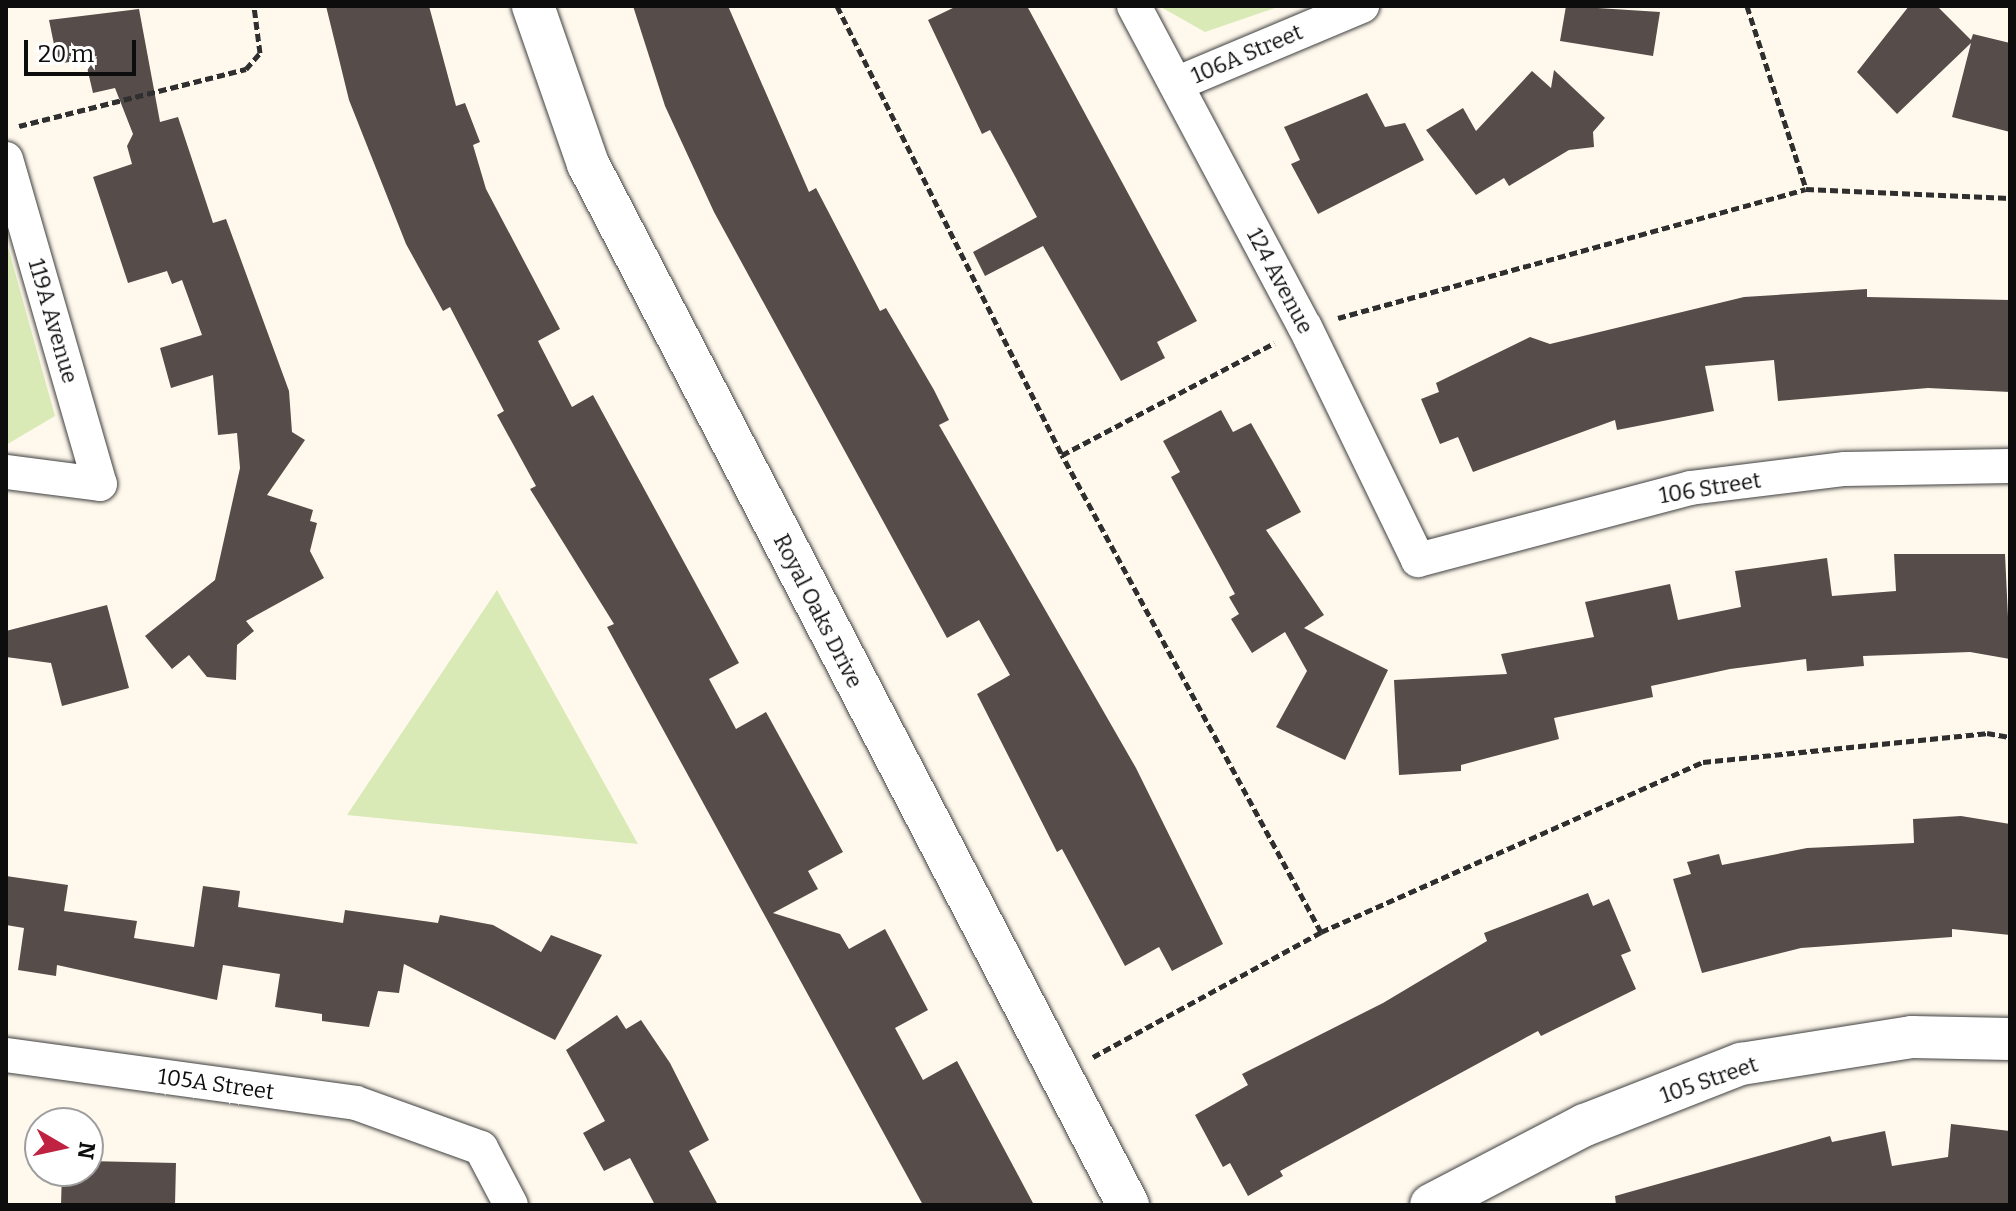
<!DOCTYPE html>
<html>
<head>
<meta charset="utf-8">
<style>
	body { margin:0 }
	#map { position:relative; width:2016px; height:1211px; overflow:hidden; background:#fff9ed; font-family:Bitter,serif }
	div>[style] { position:absolute }
	[style*='--x'] { left:calc(var(--x)*1px); top:calc(var(--y)*1px); width:calc(var(--w)*1px); rotate:calc(var(--a)*1deg) }
	.green>* { inset:0; background:#d9eab6 }
	.building>* { inset:0; background:#564c49 }
	.path>* { height:5px; margin-top:-2.5px; transform-origin:0; background:repeating-linear-gradient(90deg,#2f2f2f 0 8px,transparent 0 12px) }
	.roads { filter:drop-shadow(0 0 2px #404040) drop-shadow(0 0 2px #404040) }
	.minor>* { height:34px; margin:-17px; padding:0 17px; transform-origin:17px; border-radius:17px; background:#fff }
	.tertiary>* { height:42px; margin:-21px; padding:0 21px; transform-origin:21px; border-radius:21px; background:#fff }
	span { translate:-50% -50%; white-space:nowrap; text-align:center; line-height:1.15; -webkit-text-stroke:8px #fff; paint-order:stroke }
	.street-label { font-size:22px; color:#0d0d0d }
	.frame { position:absolute; inset:0; border:8px solid #0d0d0d; pointer-events:none }
	.north { position:absolute; left:24px; top:1107px; width:80px; height:80px; box-sizing:border-box; background:#fff; border:2px solid #9e9e9e; border-radius:50%; rotate:99deg; font-size:22px; font-weight:700; line-height:32px; text-align:center; color:#0d0d0d }
	.north::after { content:''; display:block; margin:auto; width:28px; height:36px; background:#c02242; clip-path:polygon(50% 0,100% 100%,50% 72%,0 100%) }
	.scale { position:absolute; left:24px; top:40px; width:112px; height:36px; box-sizing:border-box; border:4px solid #0d0d0d; border-top:0; padding-left:10px; font-size:24px; line-height:28px; white-space:nowrap; color:#0d0d0d; -webkit-text-stroke:6px #fff; paint-order:stroke }
</style>
</head>
<body>
<div id="map">
	<div class="green">
		<i style="clip-path:polygon(1159px 6px,1281px 6px,1205px 32px)"></i>
		<i style="clip-path:polygon(6px 240px,55px 416px,6px 445px)"></i>
		<i style="clip-path:polygon(497px 590px,638px 844px,347px 815px)"></i>
	</div>
	<div class="building">
		<i style="clip-path:polygon(326px 6px,429px 6px,456px 106px,465px 103px,480px 142px,473px 145px,486px 189px,560px 329px,538px 341px,572px 407px,593px 395px,739px 663px,709px 679px,736px 729px,766px 712px,843px 852px,808px 871px,818px 889px,773px 913px,840px 934px,849px 949px,885px 929px,928px 1010px,895px 1028px,923px 1080px,957px 1061px,1034px 1205px,923px 1205px,607px 627px,614px 624px,530px 489px,536px 486px,497px 415px,504px 411px,450px 307px,443px 311px,406px 244px,349px 100px)"></i>
		<i style="clip-path:polygon(633px 6px,728px 6px,809px 192px,816px 188px,880px 311px,886px 308px,934px 390px,949px 420px,939px 425px,1136px 768px,1223px 944px,1172px 971px,1159px 947px,1125px 966px,1062px 849px,1057px 852px,977px 694px,1010px 675px,979px 620px,947px 638px,714px 212px,665px 106px)"></i>
		<i style="clip-path:polygon(957px 6px,1027px 6px,1197px 321px,1157px 342px,1165px 358px,1121px 381px,1043px 246px,985px 276px,973px 252px,1037px 217px,990px 130px,982px 134px,928px 20px)"></i>
		<i style="clip-path:polygon(1566px 6px,1660px 12px,1653px 56px,1560px 41px)"></i>
		<i style="clip-path:polygon(1909px 6px,1937px 6px,1971px 40px,1973px 34px,2010px 43px,2010px 132px,1952px 117px,1971px 43px,1897px 114px,1857px 72px)"></i>
		<i style="clip-path:polygon(139px 9px,160px 122px,178px 117px,213px 223px,226px 219px,289px 391px,292px 432px,305px 440px,267px 495px,313px 510px,310px 521px,317px 523px,310px 551px,324px 578px,246px 621px,254px 631px,237px 645px,236px 680px,207px 677px,189px 655px,172px 669px,145px 636px,215px 580px,240px 468px,237px 433px,218px 435px,213px 375px,171px 388px,160px 348px,202px 335px,182px 280px,172px 284px,167px 271px,128px 283px,93px 177px,132px 164px,127px 146px,133px 134px,115px 88px,93px 93px,85px 59px,58px 64px,49px 20px)"></i>
		<i style="clip-path:polygon(1554px 70px,1605px 118px,1593px 132px,1594px 147px,1569px 150px,1509px 186px,1504px 178px,1476px 195px,1426px 130px,1463px 108px,1476px 131px,1532px 71px,1551px 88px)"></i>
		<i style="clip-path:polygon(1367px 93px,1385px 127px,1405px 123px,1424px 160px,1318px 214px,1291px 164px,1300px 160px,1284px 127px)"></i>
		<i style="clip-path:polygon(1867px 289px,1867px 297px,2010px 300px,2010px 392px,1928px 388px,1778px 401px,1774px 360px,1705px 366px,1714px 411px,1617px 430px,1615px 420px,1473px 472px,1458px 437px,1440px 444px,1421px 399px,1439px 392px,1436px 383px,1530px 337px,1550px 344px,1744px 297px)"></i>
		<i style="clip-path:polygon(1221px 410px,1233px 432px,1251px 423px,1301px 512px,1266px 530px,1324px 615px,1304px 628px,1388px 670px,1345px 760px,1276px 727px,1307px 671px,1285px 632px,1252px 653px,1231px 619px,1239px 614px,1229px 597px,1235px 594px,1171px 477px,1180px 472px,1163px 441px)"></i>
		<i style="clip-path:polygon(1894px 554px,2005px 554px,2010px 659px,1970px 652px,1863px 656px,1864px 666px,1807px 671px,1806px 659px,1730px 669px,1651px 686px,1653px 697px,1554px 718px,1559px 739px,1461px 765px,1461px 771px,1399px 775px,1394px 680px,1507px 674px,1501px 654px,1594px 637px,1585px 602px,1670px 584px,1678px 620px,1741px 607px,1735px 571px,1827px 558px,1832px 596px,1896px 591px)"></i>
		<i style="clip-path:polygon(107px 605px,129px 688px,62px 706px,51px 663px,6px 657px,6px 631px)"></i>
		<i style="clip-path:polygon(1961px 816px,2010px 824px,2010px 935px,1952px 929px,1952px 937px,1801px 948px,1702px 973px,1673px 879px,1691px 874px,1687px 862px,1719px 854px,1722px 865px,1807px 848px,1914px 843px,1913px 819px)"></i>
		<i style="clip-path:polygon(6px 876px,68px 885px,64px 911px,137px 921px,134px 938px,194px 947px,203px 886px,240px 891px,238px 907px,343px 923px,345px 910px,438px 923px,440px 915px,493px 925px,541px 952px,551px 935px,602px 955px,555px 1040px,404px 964px,399px 993px,378px 991px,369px 1027px,322px 1021px,322px 1014px,275px 1007px,280px 974px,223px 965px,217px 1000px,57px 965px,56px 976px,18px 970px,24px 928px,6px 925px)"></i>
		<i style="clip-path:polygon(1588px 893px,1593px 906px,1609px 899px,1631px 951px,1621px 955px,1636px 989px,1541px 1036px,1538px 1031px,1280px 1171px,1283px 1176px,1248px 1196px,1230px 1163px,1223px 1167px,1195px 1115px,1248px 1085px,1242px 1074px,1383px 1003px,1487px 941px,1484px 933px)"></i>
		<i style="clip-path:polygon(617px 1015px,626px 1029px,641px 1020px,670px 1063px,709px 1140px,689px 1151px,718px 1205px,655px 1205px,630px 1158px,604px 1171px,583px 1133px,605px 1121px,566px 1050px)"></i>
		<i style="clip-path:polygon(1951px 1124px,2010px 1131px,2010px 1205px,1616px 1205px,1615px 1196px,1830px 1136px,1832px 1142px,1885px 1131px,1892px 1166px,1948px 1157px)"></i>
		<i style="clip-path:polygon(88px 1161px,176px 1163px,175px 1205px,61px 1205px,62px 1171px,88px 1171px)"></i>
	</div>
	<div class="path">
		<i style="--x:837;--y:6;--w:502;--a:63.38"></i>
		<i style="--x:1747;--y:6;--w:192;--a:72.1"></i>
		<i style="--x:19;--y:126;--w:234;--a:-14.1"></i>
		<i style="--x:246;--y:69;--w:21;--a:-49"></i>
		<i style="--x:260;--y:53;--w:47;--a:-97.3"></i>
		<i style="--x:1338;--y:318;--w:485;--a:-15.4"></i>
		<i style="--x:1806;--y:189;--w:204;--a:2.5"></i>
		<i style="--x:1321;--y:932;--w:418;--a:-24"></i>
		<i style="--x:1703;--y:762;--w:285;--a:-5.8"></i>
		<i style="--x:1987;--y:733;--w:23;--a:10"></i>
		<i style="--x:1093;--y:1057;--w:260;--a:-28.7"></i>
		<i style="--x:1321;--y:932;--w:543;--a:-118.5"></i>
		<i style="--x:1062;--y:455;--w:240;--a:-27.8"></i>
	</div>
	<div class="roads">
		<div class="minor">
			<i style="--x:1134;--y:6;--w:364;--a:62"></i>
			<i style="--x:1305;--y:327;--w:259;--a:64.1"></i>
			<i style="--x:1418;--y:560;--w:281;--a:-14.8"></i>
			<i style="--x:1690;--y:488;--w:156;--a:-7"></i>
			<i style="--x:1845;--y:469;--w:165;--a:-1"></i>
			<i style="--x:1176;--y:84;--w:202;--a:-22.8"></i>
			<i style="--x:6;--y:159;--w:338;--a:73.9"></i>
			<i style="--x:100;--y:484;--w:95;--a:-172.7"></i>
			<i style="--x:6;--y:1055;--w:353;--a:7.8"></i>
			<i style="--x:356;--y:1103;--w:133;--a:19.8"></i>
			<i style="--x:481;--y:1148;--w:64;--a:62.2"></i>
		</div>
		<div class="tertiary">
			<i style="--x:533;--y:6;--w:167;--a:70.8"></i>
			<i style="--x:588;--y:164;--w:1173;--a:62.58"></i>
			<i style="--x:1431;--y:1205;--w:174;--a:-27.5"></i>
			<i style="--x:1585;--y:1125;--w:168;--a:-21.4"></i>
			<i style="--x:1741;--y:1064;--w:173;--a:-9"></i>
			<i style="--x:1912;--y:1037;--w:98;--a:1.2"></i>
		</div>
	</div>
	<div class="street-label">
		<span style="left:1247px;top:54px;rotate:-23deg">106A Street</span>
		<span style="left:1280px;top:281px;rotate:62deg">124 Avenue</span>
		<span style="left:53px;top:321px;rotate:74deg">119A Avenue</span>
		<span style="left:1710px;top:488px;rotate:-9deg">106 Street</span>
		<span style="left:818px;top:611px;rotate:63deg">Royal Oaks Drive</span>
		<span style="left:1709px;top:1080px;rotate:-19deg">105 Street</span>
		<span style="left:216px;top:1084px;rotate:8deg">105A Street</span>
	</div>
	<div class="frame"></div>
	<div class="north">N</div>
	<div class="scale">20 m</div>
</div>
</body>
</html>
